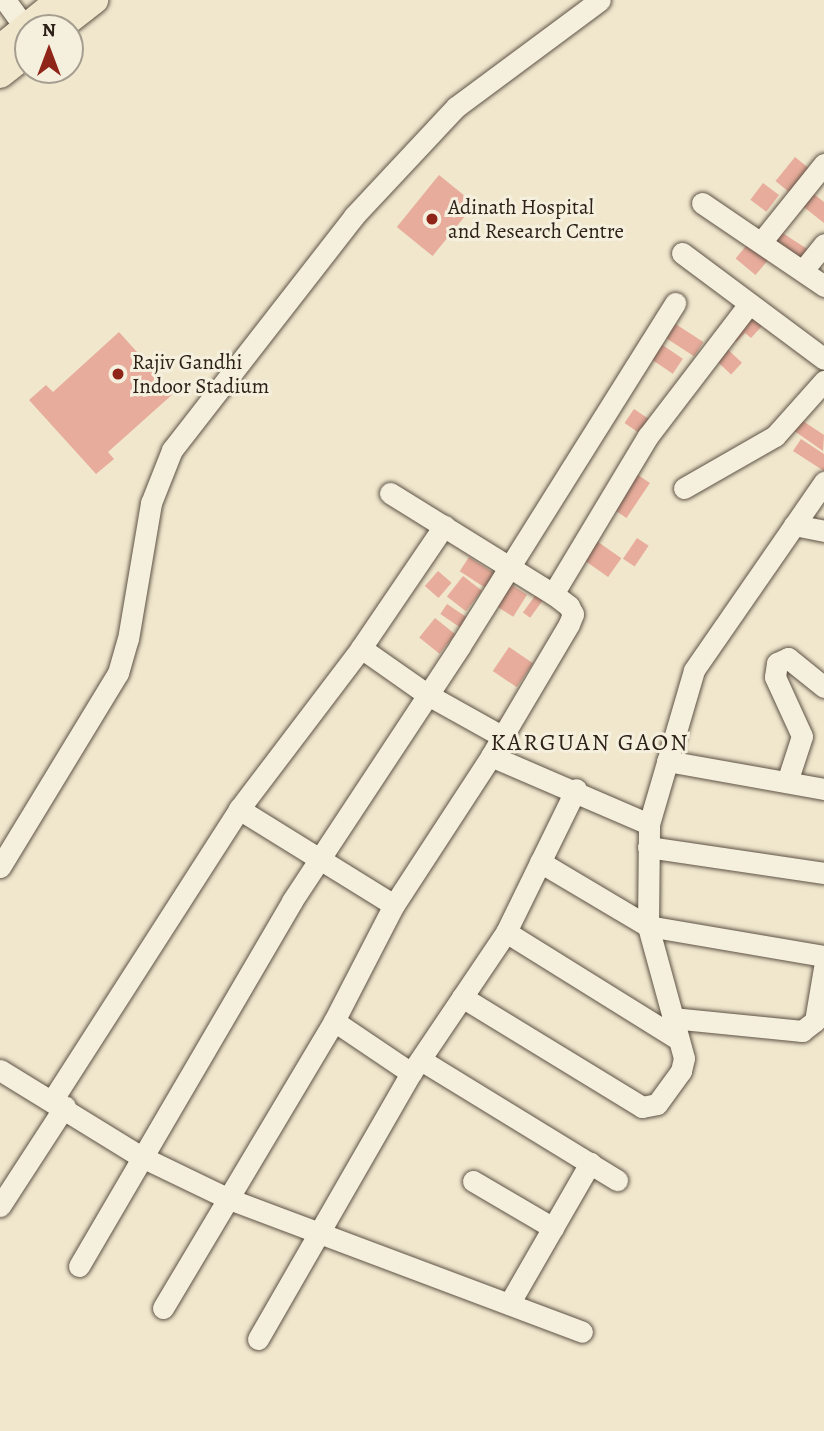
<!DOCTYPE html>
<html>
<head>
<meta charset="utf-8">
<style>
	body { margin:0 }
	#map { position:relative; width:824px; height:1431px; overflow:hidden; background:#f0e7cd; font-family:Alegreya,serif }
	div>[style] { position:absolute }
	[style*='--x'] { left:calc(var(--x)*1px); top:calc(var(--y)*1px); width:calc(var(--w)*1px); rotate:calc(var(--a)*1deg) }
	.building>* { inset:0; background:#e7ac9b; transform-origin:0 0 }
	.roads { filter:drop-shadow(0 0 2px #5e5245) drop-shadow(0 0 2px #5e5245) }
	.minor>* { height:21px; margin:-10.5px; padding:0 10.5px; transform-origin:10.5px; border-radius:10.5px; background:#f5efde }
	.major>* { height:28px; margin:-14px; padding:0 14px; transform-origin:14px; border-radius:14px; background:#f0e7cd }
	.dots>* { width:19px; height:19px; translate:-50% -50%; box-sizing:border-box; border:4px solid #f5efde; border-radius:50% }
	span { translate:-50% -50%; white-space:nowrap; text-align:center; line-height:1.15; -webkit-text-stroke:6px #f5efde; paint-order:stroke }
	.poi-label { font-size:21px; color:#2e2118 }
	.left { translate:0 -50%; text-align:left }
	.quarter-label { font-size:24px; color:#2e2118; letter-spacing:2px }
	.north { position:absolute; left:14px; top:14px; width:70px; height:70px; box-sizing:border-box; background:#f5efde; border:2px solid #a59d8f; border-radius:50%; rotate:0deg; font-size:19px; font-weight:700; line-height:28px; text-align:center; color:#2e2118 }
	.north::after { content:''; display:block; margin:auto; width:24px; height:32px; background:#8f2418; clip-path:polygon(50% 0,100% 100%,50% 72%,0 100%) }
</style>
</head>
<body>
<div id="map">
	<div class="building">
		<i style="clip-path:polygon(70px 40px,80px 51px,70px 59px)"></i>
		<i style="left:795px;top:157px;width:21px;height:31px;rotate:39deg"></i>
		<i style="left:439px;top:175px;width:46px;height:67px;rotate:39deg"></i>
		<i style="left:763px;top:183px;width:20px;height:21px;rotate:37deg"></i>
		<i style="clip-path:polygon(810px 191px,824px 202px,824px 223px,800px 204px)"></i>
		<i style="left:781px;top:232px;width:35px;height:13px;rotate:33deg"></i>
		<i style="left:751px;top:240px;width:26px;height:24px;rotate:40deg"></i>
		<i style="clip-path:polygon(748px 313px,762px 326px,751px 338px,745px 333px,736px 342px,728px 334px)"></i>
		<i style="left:674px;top:323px;width:35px;height:17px;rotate:33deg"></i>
		<i style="clip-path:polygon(119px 332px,174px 393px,108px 452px,114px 459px,96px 474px,29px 400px,46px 385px,53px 392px)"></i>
		<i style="left:658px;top:342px;width:30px;height:18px;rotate:34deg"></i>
		<i style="left:723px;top:345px;width:26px;height:16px;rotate:43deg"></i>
		<i style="left:634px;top:409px;width:22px;height:17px;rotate:34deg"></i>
		<i style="clip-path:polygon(800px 419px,824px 435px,823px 451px,793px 430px)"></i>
		<i style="clip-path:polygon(801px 439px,824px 454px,824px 471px,793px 451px)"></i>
		<i style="left:635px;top:473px;width:18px;height:42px;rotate:34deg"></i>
		<i style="left:591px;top:537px;width:37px;height:23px;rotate:35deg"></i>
		<i style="left:637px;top:538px;width:14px;height:25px;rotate:34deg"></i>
		<i style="left:469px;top:557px;width:30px;height:17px;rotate:33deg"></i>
		<i style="left:438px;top:571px;width:18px;height:20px;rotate:41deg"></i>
		<i style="left:463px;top:576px;width:24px;height:26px;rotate:38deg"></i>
		<i style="left:505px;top:581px;width:26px;height:26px;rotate:32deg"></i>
		<i style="left:537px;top:593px;width:9px;height:24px;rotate:36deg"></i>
		<i style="left:447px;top:604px;width:25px;height:12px;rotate:34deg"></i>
		<i style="left:435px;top:618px;width:26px;height:25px;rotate:39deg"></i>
		<i style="left:509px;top:647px;width:29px;height:29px;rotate:34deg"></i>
	</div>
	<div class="roads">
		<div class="minor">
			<i style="--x:5;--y:0;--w:34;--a:54"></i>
			<i style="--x:702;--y:203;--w:148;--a:34.2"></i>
			<i style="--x:762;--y:241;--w:99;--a:-51.2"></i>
			<i style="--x:682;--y:253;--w:177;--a:36.7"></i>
			<i style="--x:804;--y:269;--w:32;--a:-51"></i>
			<i style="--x:684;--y:488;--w:105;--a:-29.7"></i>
			<i style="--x:775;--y:436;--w:74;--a:-48.3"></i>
			<i style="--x:390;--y:493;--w:192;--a:31.8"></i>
			<i style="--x:794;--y:525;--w:31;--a:11"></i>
			<i style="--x:361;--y:648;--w:82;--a:35"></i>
			<i style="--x:428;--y:695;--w:86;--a:29.2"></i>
			<i style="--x:491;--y:756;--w:153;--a:-59.4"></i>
			<i style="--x:569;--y:624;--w:11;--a:-68"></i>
			<i style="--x:573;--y:614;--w:9;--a:-117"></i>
			<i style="--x:569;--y:606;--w:20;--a:-143"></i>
			<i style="--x:553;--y:594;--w:184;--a:-59"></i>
			<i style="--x:648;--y:436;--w:166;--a:-52.6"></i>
			<i style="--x:667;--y:761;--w:159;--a:10.1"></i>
			<i style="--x:787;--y:782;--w:48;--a:-71.9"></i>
			<i style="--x:802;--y:736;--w:65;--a:-114.6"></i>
			<i style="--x:775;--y:677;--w:14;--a:-82"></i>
			<i style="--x:777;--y:663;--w:12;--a:-24"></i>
			<i style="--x:788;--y:658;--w:46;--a:38.9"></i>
			<i style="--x:239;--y:809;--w:182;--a:31.8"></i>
			<i style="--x:648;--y:847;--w:178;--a:8.4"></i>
			<i style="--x:540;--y:862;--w:126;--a:30.7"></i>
			<i style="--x:648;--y:926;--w:179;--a:9.7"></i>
			<i style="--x:0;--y:867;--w:227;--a:-58.7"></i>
			<i style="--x:118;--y:673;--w:35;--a:-74"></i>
			<i style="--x:128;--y:639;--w:138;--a:-80.4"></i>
			<i style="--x:151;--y:503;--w:57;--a:-68.4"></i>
			<i style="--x:172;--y:450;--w:296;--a:-52.1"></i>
			<i style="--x:354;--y:216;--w:149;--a:-46.9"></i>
			<i style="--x:456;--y:107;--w:179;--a:-36.6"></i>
			<i style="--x:506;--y:932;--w:203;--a:31.9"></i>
			<i style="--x:462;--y:997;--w:211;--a:31.4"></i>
			<i style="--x:642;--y:1107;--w:15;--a:-11"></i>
			<i style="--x:657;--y:1104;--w:41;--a:-54"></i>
			<i style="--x:681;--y:1071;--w:13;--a:-77"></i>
			<i style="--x:684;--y:1058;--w:137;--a:-105.3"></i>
			<i style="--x:648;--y:926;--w:102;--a:-89.4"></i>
			<i style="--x:649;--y:824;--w:160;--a:-73.7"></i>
			<i style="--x:694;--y:670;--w:229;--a:-55.3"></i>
			<i style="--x:672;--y:1018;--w:131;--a:5.7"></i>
			<i style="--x:802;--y:1031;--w:16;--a:-38"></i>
			<i style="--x:815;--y:1021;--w:54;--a:-80.4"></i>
			<i style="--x:334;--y:1021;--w:93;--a:34"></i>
			<i style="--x:421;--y:1060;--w:230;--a:31.5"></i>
			<i style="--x:0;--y:1070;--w:164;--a:31.6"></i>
			<i style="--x:140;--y:1156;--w:99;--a:25.8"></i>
			<i style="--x:229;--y:1199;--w:377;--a:20.6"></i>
			<i style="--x:53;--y:1099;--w:345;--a:-57.3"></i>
			<i style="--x:239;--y:809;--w:202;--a:-52.8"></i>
			<i style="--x:361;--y:648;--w:148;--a:-55.8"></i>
			<i style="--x:473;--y:1181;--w:93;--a:30.4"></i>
			<i style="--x:0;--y:1206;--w:119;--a:-57"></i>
			<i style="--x:79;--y:1266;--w:423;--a:-59.7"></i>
			<i style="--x:292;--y:901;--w:305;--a:-56.6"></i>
			<i style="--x:460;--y:646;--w:405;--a:-57.9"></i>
			<i style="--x:509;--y:1304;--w:163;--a:-60.1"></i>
			<i style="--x:163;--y:1308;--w:334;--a:-59.2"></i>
			<i style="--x:334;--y:1021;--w:131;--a:-62.7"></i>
			<i style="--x:394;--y:905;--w:178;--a:-56.9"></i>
			<i style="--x:491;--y:756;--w:172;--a:23.3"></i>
			<i style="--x:258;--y:1339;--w:307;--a:-60.1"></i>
			<i style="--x:411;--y:1073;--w:170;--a:-56"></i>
			<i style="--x:506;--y:932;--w:159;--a:-63.9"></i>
		</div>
		<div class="major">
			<i style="--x:58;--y:28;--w:46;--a:-37.9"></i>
			<i style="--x:0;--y:49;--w:77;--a:-39.2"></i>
			<i style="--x:0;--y:74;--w:36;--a:-38"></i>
		</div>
	</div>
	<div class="dots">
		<i style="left:432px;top:219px;background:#8f2418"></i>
		<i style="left:118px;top:374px;background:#8f2418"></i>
	</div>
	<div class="poi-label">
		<span class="left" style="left:448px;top:219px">Adinath Hospital<br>and Research Centre</span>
		<span class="left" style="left:132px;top:374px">Rajiv Gandhi<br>Indoor Stadium</span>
	</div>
	<div class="quarter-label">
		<span style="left:590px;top:743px">KARGUAN GAON</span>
	</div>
	<div class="north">N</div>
</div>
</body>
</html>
